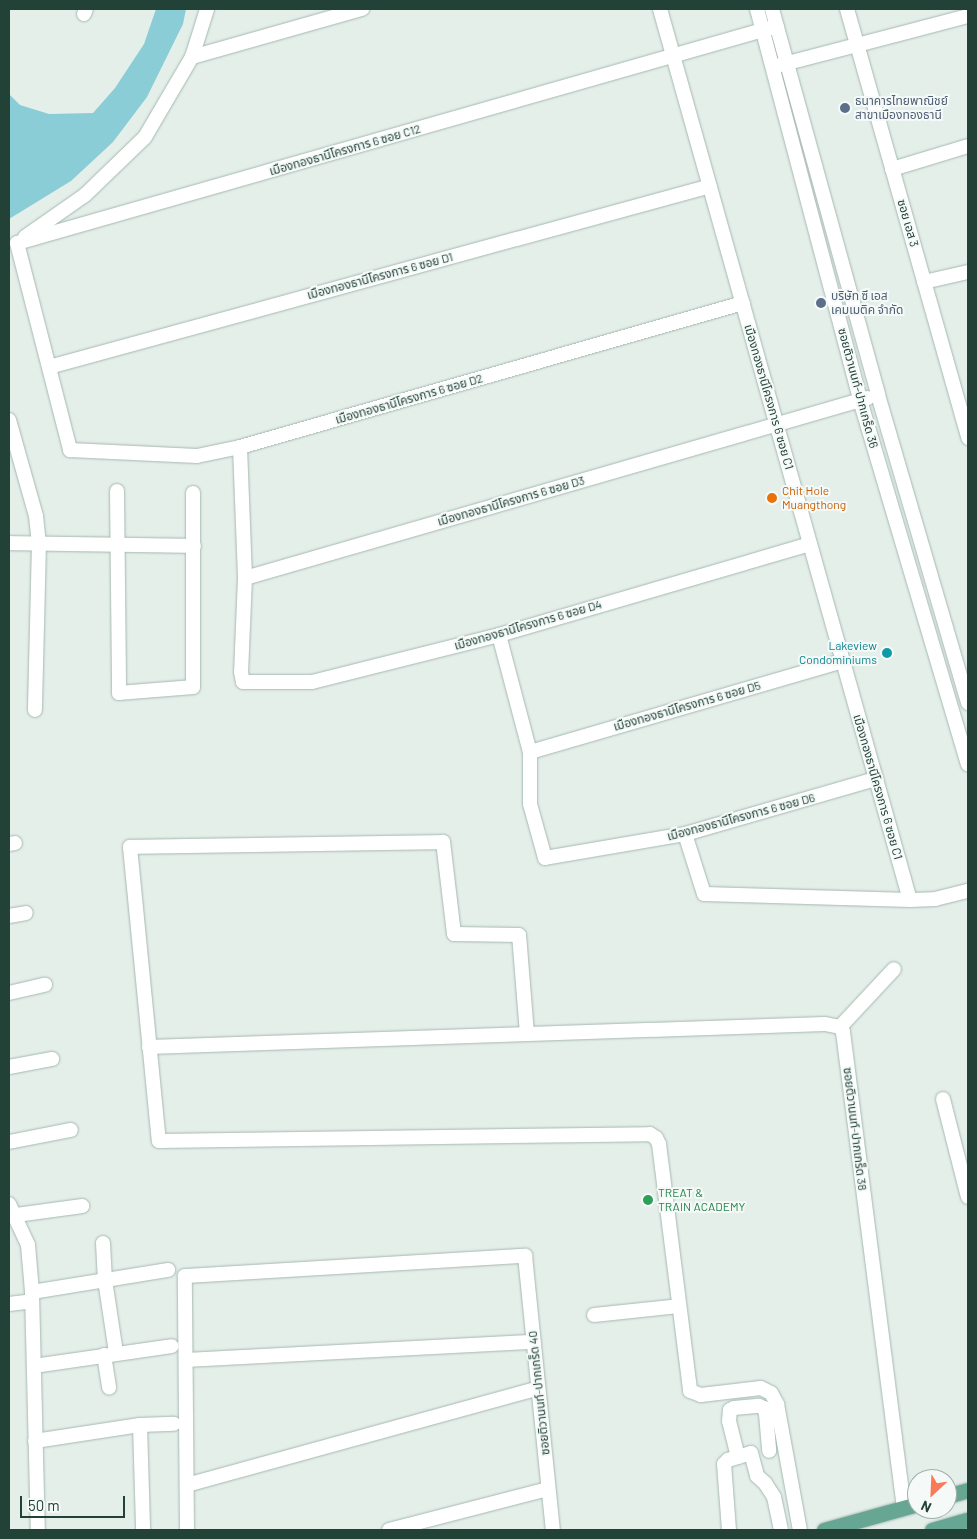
<!DOCTYPE html>
<html>
<head>
<meta charset="utf-8">
<style>
	body { margin:0 }
	#map { position:relative; width:977px; height:1539px; overflow:hidden; background:#e4efea; font-family:Barlow,"Noto Sans Thai",sans-serif }
	div>[style] { position:absolute }
	[style*='--x'] { left:calc(var(--x)*1px); top:calc(var(--y)*1px); width:calc(var(--w)*1px); rotate:calc(var(--a)*1deg) }
	.water>* { inset:0; background:#8acdd6 }
	.roads { filter:drop-shadow(0 0 1px #a6b8b1) drop-shadow(0 0 1px #a6b8b1) }
	.minor>* { height:14px; margin:-7px; padding:0 7px; transform-origin:7px; border-radius:7px; background:#fff }
	.major>* { height:15px; margin:-7.5px; padding:0 7.5px; transform-origin:7.5px; border-radius:7.5px; background:#66a693 }
	.dots>* { width:14px; height:14px; translate:-50% -50%; box-sizing:border-box; border:2px solid #f5faf8; border-radius:50% }
	span { translate:-50% -50%; white-space:nowrap; text-align:center; line-height:1.15; -webkit-text-stroke:4px #f5faf8; paint-order:stroke }
	.service-label { font-size:12px; color:#4e5e75 }
	.left { translate:0 -50%; text-align:left }
	.street-label { font-size:12px; color:#224238 }
	.food-label { font-size:12px; color:#c56008 }
	.culture-label { font-size:12px; color:#0d838f }
	.right { translate:-100% -50%; text-align:right }
	.leisure-label { font-size:12px; color:#27864d }
	.frame { position:absolute; inset:0; border:10px solid #224238; pointer-events:none }
	.north { position:absolute; left:907px; top:1469px; width:50px; height:50px; box-sizing:border-box; background:#f5faf8; border:1px solid #a1b0ab; border-radius:50%; rotate:205deg; font-size:14px; font-weight:700; line-height:20px; text-align:center; color:#224238 }
	.north::after { content:''; display:block; margin:auto; width:18px; height:22px; background:#fa7957; clip-path:polygon(50% 0,100% 100%,50% 72%,0 100%) }
	.scale { position:absolute; left:20px; top:1496px; width:105px; height:22px; box-sizing:border-box; border:2px solid #224238; border-top:0; padding-left:6px; font-size:15px; line-height:18px; white-space:nowrap; color:#224238; -webkit-text-stroke:4px #f5faf8; paint-order:stroke }
</style>
</head>
<body>
<div id="map">
	<div class="water">
		<i style="clip-path:polygon(156px 9px,186px 9px,183px 24px,147px 97px,113px 142px,71px 181px,9px 219px,9px 94px,20px 105px,49px 114px,93px 113px,115px 88px,144px 44px)"></i>
	</div>
	<div class="roads">
		<div class="minor">
			<i style="--x:660;--y:9;--w:925;--a:74.33"></i>
			<i style="--x:757;--y:9;--w:404;--a:75.2"></i>
			<i style="--x:860;--y:400;--w:380;--a:73.5"></i>
			<i style="--x:772;--y:9;--w:400;--a:74.6"></i>
			<i style="--x:878;--y:395;--w:321;--a:73.7"></i>
			<i style="--x:847;--y:9;--w:446;--a:74.2"></i>
			<i style="--x:84;--y:14;--w:5;--a:-68"></i>
			<i style="--x:192;--y:57;--w:177;--a:-15.8"></i>
			<i style="--x:780;--y:65;--w:194;--a:-14.6"></i>
			<i style="--x:892;--y:169;--w:79;--a:-16.8"></i>
			<i style="--x:25;--y:237;--w:73;--a:-35"></i>
			<i style="--x:85;--y:195;--w:83;--a:-44"></i>
			<i style="--x:145;--y:137;--w:93;--a:-59.6"></i>
			<i style="--x:192;--y:57;--w:50;--a:-72.6"></i>
			<i style="--x:17;--y:243;--w:214;--a:75.6"></i>
			<i style="--x:70;--y:450;--w:127;--a:2.7"></i>
			<i style="--x:197;--y:456;--w:44;--a:-11.8"></i>
			<i style="--x:240;--y:447;--w:523;--a:-15.98"></i>
			<i style="--x:17;--y:243;--w:790;--a:-15.94"></i>
			<i style="--x:924;--y:282;--w:45;--a:-12.8"></i>
			<i style="--x:49;--y:367;--w:685;--a:-15.31"></i>
			<i style="--x:9;--y:420;--w:100;--a:74.3"></i>
			<i style="--x:36;--y:516;--w:27;--a:84"></i>
			<i style="--x:39;--y:543;--w:167;--a:91.4"></i>
			<i style="--x:240;--y:447;--w:131;--a:87.8"></i>
			<i style="--x:245;--y:578;--w:94;--a:92.4"></i>
			<i style="--x:241;--y:672;--w:10;--a:79"></i>
			<i style="--x:243;--y:682;--w:69;--a:0"></i>
			<i style="--x:312;--y:682;--w:193;--a:-14.1"></i>
			<i style="--x:499;--y:635;--w:324;--a:-16.3"></i>
			<i style="--x:117;--y:491;--w:202;--a:89.4"></i>
			<i style="--x:119;--y:693;--w:74;--a:-4.6"></i>
			<i style="--x:193;--y:687;--w:194;--a:-90"></i>
			<i style="--x:9;--y:543;--w:185;--a:0.9"></i>
			<i style="--x:245;--y:578;--w:648;--a:-16.12"></i>
			<i style="--x:499;--y:635;--w:121;--a:75.2"></i>
			<i style="--x:530;--y:752;--w:52;--a:90"></i>
			<i style="--x:530;--y:804;--w:56;--a:74.5"></i>
			<i style="--x:545;--y:858;--w:142;--a:-9.7"></i>
			<i style="--x:685;--y:834;--w:199;--a:-16.1"></i>
			<i style="--x:530;--y:752;--w:326;--a:-16.2"></i>
			<i style="--x:685;--y:834;--w:63;--a:72.4"></i>
			<i style="--x:704;--y:894;--w:206;--a:1.7"></i>
			<i style="--x:910;--y:900;--w:25;--a:-2"></i>
			<i style="--x:935;--y:899;--w:34;--a:-14"></i>
			<i style="--x:9;--y:844;--w:6;--a:-9"></i>
			<i style="--x:9;--y:916;--w:17;--a:-10"></i>
			<i style="--x:9;--y:993;--w:37;--a:-13"></i>
			<i style="--x:840;--y:1027;--w:79;--a:-47"></i>
			<i style="--x:527;--y:1034;--w:99;--a:-94.6"></i>
			<i style="--x:519;--y:935;--w:65;--a:-179.1"></i>
			<i style="--x:454;--y:934;--w:93;--a:-96.8"></i>
			<i style="--x:443;--y:842;--w:313;--a:179.1"></i>
			<i style="--x:130;--y:847;--w:295;--a:84.4"></i>
			<i style="--x:159;--y:1141;--w:491;--a:-0.8"></i>
			<i style="--x:650;--y:1134;--w:7;--a:34"></i>
			<i style="--x:656;--y:1138;--w:7;--a:63"></i>
			<i style="--x:659;--y:1144;--w:249;--a:82.8"></i>
			<i style="--x:690;--y:1391;--w:12;--a:20"></i>
			<i style="--x:701;--y:1395;--w:60;--a:-6.7"></i>
			<i style="--x:761;--y:1388;--w:11;--a:27"></i>
			<i style="--x:771;--y:1393;--w:13;--a:61"></i>
			<i style="--x:777;--y:1404;--w:128;--a:79.7"></i>
			<i style="--x:149;--y:1047;--w:676;--a:-1.95"></i>
			<i style="--x:825;--y:1024;--w:15;--a:11"></i>
			<i style="--x:840;--y:1027;--w:6;--a:59"></i>
			<i style="--x:843;--y:1032;--w:480;--a:82.7"></i>
			<i style="--x:9;--y:1067;--w:44;--a:-10.5"></i>
			<i style="--x:943;--y:1099;--w:101;--a:75.7"></i>
			<i style="--x:9;--y:1142;--w:63;--a:-11"></i>
			<i style="--x:9;--y:1204;--w:45;--a:65.1"></i>
			<i style="--x:28;--y:1245;--w:47;--a:85.1"></i>
			<i style="--x:32;--y:1292;--w:238;--a:88.6"></i>
			<i style="--x:9;--y:1216;--w:74;--a:-7.8"></i>
			<i style="--x:103;--y:1243;--w:37;--a:87"></i>
			<i style="--x:105;--y:1280;--w:74;--a:81.4"></i>
			<i style="--x:32;--y:1292;--w:138;--a:-9.2"></i>
			<i style="--x:9;--y:1304;--w:23;--a:-7"></i>
			<i style="--x:594;--y:1315;--w:85;--a:-6"></i>
			<i style="--x:104;--y:1355;--w:33;--a:81"></i>
			<i style="--x:186;--y:1360;--w:348;--a:-3"></i>
			<i style="--x:34;--y:1366;--w:139;--a:-8.2"></i>
			<i style="--x:140;--y:1425;--w:104;--a:88.3"></i>
			<i style="--x:35;--y:1441;--w:106;--a:-8.7"></i>
			<i style="--x:140;--y:1425;--w:34;--a:-2"></i>
			<i style="--x:738;--y:1457;--w:37;--a:-104"></i>
			<i style="--x:729;--y:1421;--w:11;--a:-85"></i>
			<i style="--x:730;--y:1410;--w:4;--a:-27"></i>
			<i style="--x:734;--y:1408;--w:25;--a:-5"></i>
			<i style="--x:759;--y:1406;--w:5;--a:22"></i>
			<i style="--x:764;--y:1408;--w:6;--a:72"></i>
			<i style="--x:766;--y:1414;--w:37;--a:85"></i>
			<i style="--x:187;--y:1485;--w:364;--a:-15.4"></i>
			<i style="--x:187;--y:1530;--w:254;--a:-90.5"></i>
			<i style="--x:185;--y:1276;--w:341;--a:-3.4"></i>
			<i style="--x:525;--y:1256;--w:275;--a:84.2"></i>
			<i style="--x:389;--y:1530;--w:164;--a:-14.5"></i>
			<i style="--x:729;--y:1530;--w:66;--a:-94.3"></i>
			<i style="--x:724;--y:1464;--w:6;--a:-45"></i>
			<i style="--x:728;--y:1460;--w:24;--a:-17"></i>
			<i style="--x:751;--y:1453;--w:24;--a:75"></i>
			<i style="--x:757;--y:1476;--w:11;--a:41"></i>
			<i style="--x:765;--y:1483;--w:17;--a:57"></i>
			<i style="--x:774;--y:1497;--w:34;--a:78"></i>
		</div>
		<div class="major">
			<i style="--x:947;--y:1496;--w:22;--a:-16"></i>
			<i style="--x:824;--y:1530;--w:97;--a:-15.6"></i>
			<i style="--x:932;--y:1530;--w:37;--a:-16"></i>
		</div>
	</div>
	<div class="dots">
		<i style="left:845px;top:108px;background:#5c6f8a"></i>
		<i style="left:821px;top:303px;background:#5c6f8a"></i>
		<i style="left:772px;top:498px;background:#e8710a"></i>
		<i style="left:887px;top:653px;background:#0f9aa8"></i>
		<i style="left:648px;top:1200px;background:#2e9e5b"></i>
	</div>
	<div class="service-label">
		<span class="left" style="left:855px;top:108px">ธนาคารไทยพาณิชย์<br>สาขาเมืองทองธานี</span>
		<span class="left" style="left:831px;top:303px">บริษัท ซี เอส<br>เคมเมติค จำกัด</span>
	</div>
	<div class="street-label">
		<span style="left:345px;top:150px;rotate:-16deg">เมืองทองธานีโครงการ 6 ซอย C12</span>
		<span style="left:908px;top:223px;rotate:74deg">ซอย เอส 3</span>
		<span style="left:380px;top:276px;rotate:-15deg">เมืองทองธานีโครงการ 6 ซอย D1</span>
		<span style="left:858px;top:388px;rotate:75deg">ซอยติวานนท์-ปากเกร็ด 36</span>
		<span style="left:769px;top:397px;rotate:74deg">เมืองทองธานีโครงการ 6 ซอย C1</span>
		<span style="left:409px;top:399px;rotate:-16deg">เมืองทองธานีโครงการ 6 ซอย D2</span>
		<span style="left:511px;top:501px;rotate:-16deg">เมืองทองธานีโครงการ 6 ซอย D3</span>
		<span style="left:528px;top:625px;rotate:-16deg">เมืองทองธานีโครงการ 6 ซอย D4</span>
		<span style="left:687px;top:706px;rotate:-16deg">เมืองทองธานีโครงการ 6 ซอย D5</span>
		<span style="left:878px;top:787px;rotate:74deg">เมืองทองธานีโครงการ 6 ซอย C1</span>
		<span style="left:741px;top:817px;rotate:-15deg">เมืองทองธานีโครงการ 6 ซอย D6</span>
		<span style="left:855px;top:1129px;rotate:83deg">ซอยติวานนท์-ปากเกร็ด 38</span>
		<span style="left:539px;top:1393px;rotate:-96deg">ซอยติวานนท์-ปากเกร็ด 40</span>
	</div>
	<div class="food-label">
		<span class="left" style="left:782px;top:498px">Chit Hole<br>Muangthong</span>
	</div>
	<div class="culture-label">
		<span class="right" style="left:877px;top:653px">Lakeview<br>Condominiums</span>
	</div>
	<div class="leisure-label">
		<span class="left" style="left:658px;top:1200px">TREAT &amp;<br>TRAIN ACADEMY</span>
	</div>
	<div class="frame"></div>
	<div class="north">N</div>
	<div class="scale">50 m</div>
</div>
</body>
</html>
